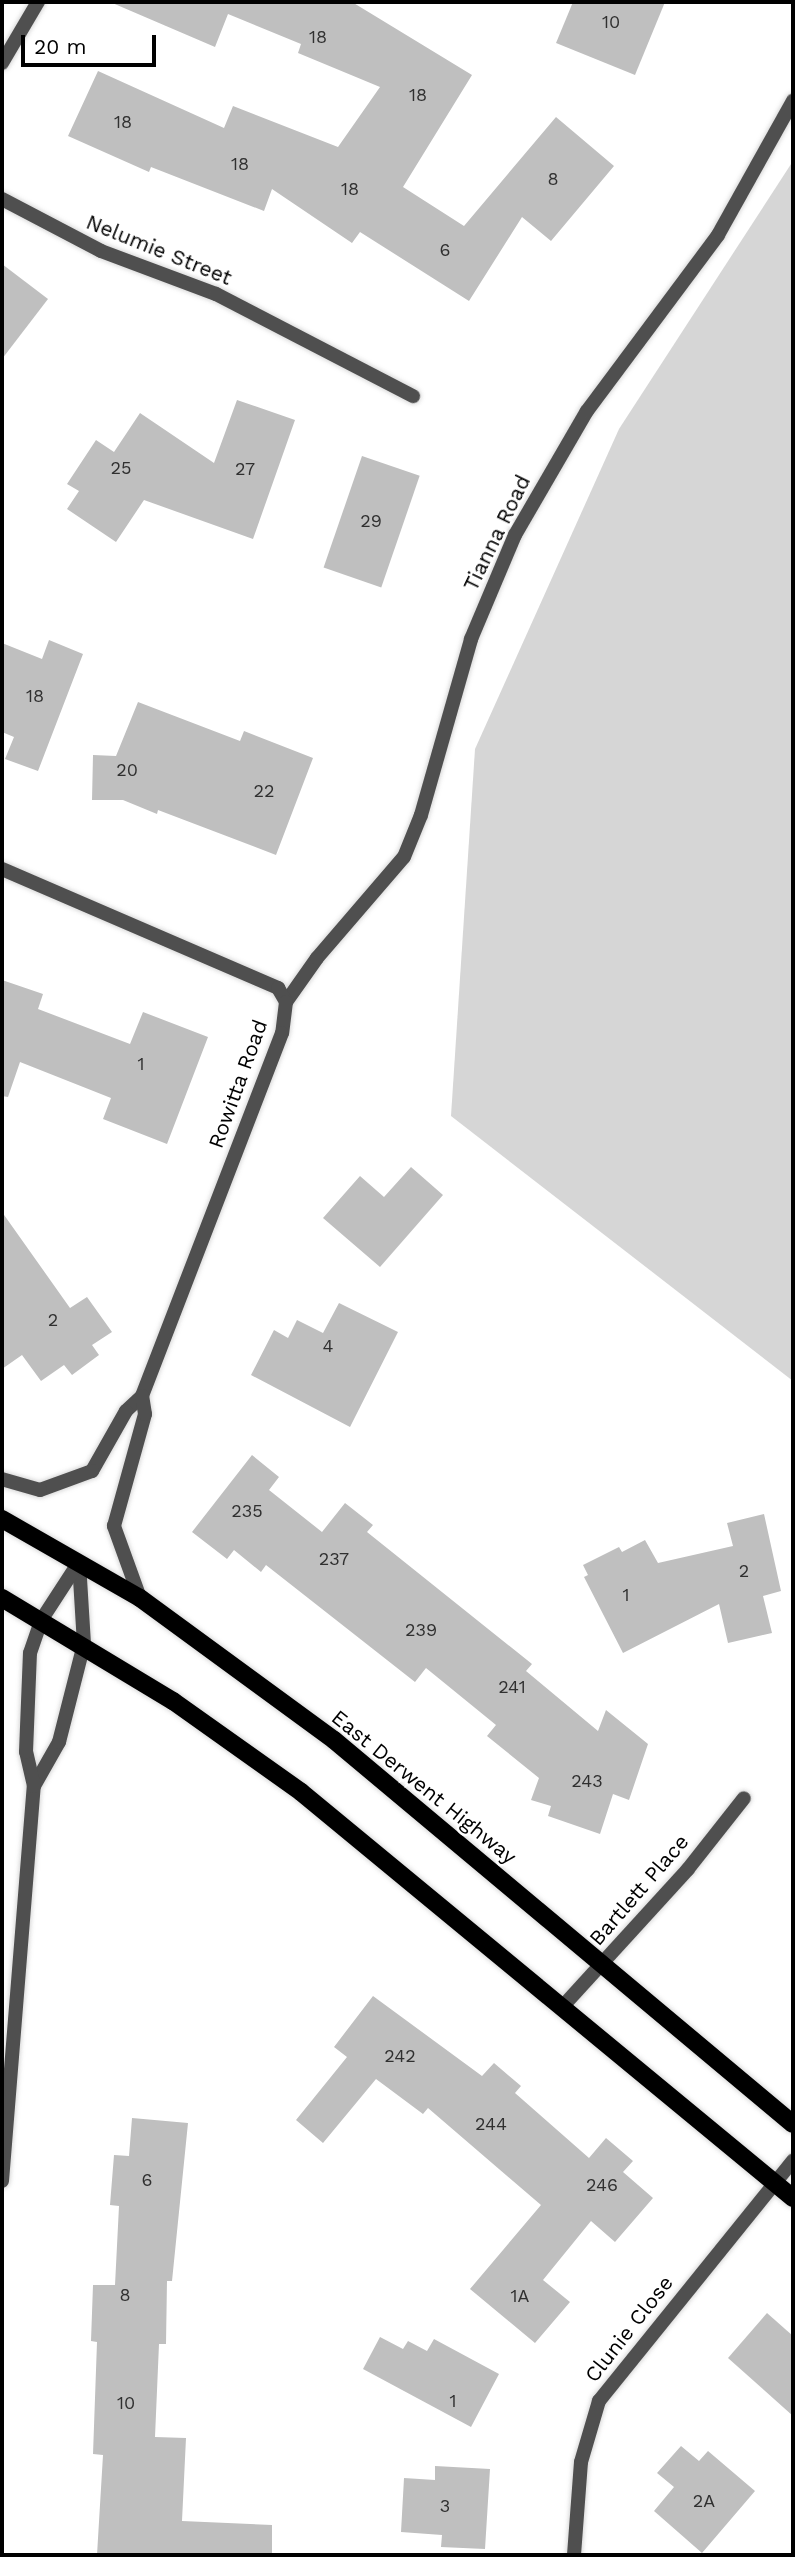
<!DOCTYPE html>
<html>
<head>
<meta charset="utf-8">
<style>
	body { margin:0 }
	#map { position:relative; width:795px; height:2557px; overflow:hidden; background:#fff; font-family:"Work Sans",sans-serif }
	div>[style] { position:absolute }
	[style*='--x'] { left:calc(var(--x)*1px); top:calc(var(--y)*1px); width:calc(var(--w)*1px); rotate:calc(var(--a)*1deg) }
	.green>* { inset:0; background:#d6d6d6 }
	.building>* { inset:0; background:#bfbfbf; transform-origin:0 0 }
	.roads { filter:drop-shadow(0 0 2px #dbdbdb) drop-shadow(0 0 2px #dbdbdb) }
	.service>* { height:14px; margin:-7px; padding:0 7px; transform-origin:7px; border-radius:7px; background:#4f4f4f }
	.minor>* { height:14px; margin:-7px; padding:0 7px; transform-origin:7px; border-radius:7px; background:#4f4f4f }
	.primary>* { height:18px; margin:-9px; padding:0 9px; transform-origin:9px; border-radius:9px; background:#000 }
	span { translate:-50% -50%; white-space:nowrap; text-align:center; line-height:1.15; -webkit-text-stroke:5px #fff; paint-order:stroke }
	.number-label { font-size:18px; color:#303030 }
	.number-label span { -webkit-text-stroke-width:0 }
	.street-label { font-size:21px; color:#000 }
	.frame { position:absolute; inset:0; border:4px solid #000; pointer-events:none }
	.scale { position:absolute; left:21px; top:35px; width:135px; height:32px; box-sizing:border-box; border:4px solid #000; border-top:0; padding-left:9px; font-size:21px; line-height:24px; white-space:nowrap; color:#000; -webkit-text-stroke:5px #fff; paint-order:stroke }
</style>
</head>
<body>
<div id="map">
	<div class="green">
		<i style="clip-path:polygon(793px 161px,793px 1381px,451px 1116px,475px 749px,619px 429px)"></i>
	</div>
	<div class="building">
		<i style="clip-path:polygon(110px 2px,352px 2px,472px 75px,403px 187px,464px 226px,556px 117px,614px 166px,551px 241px,522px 217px,469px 301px,360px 232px,352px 243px,272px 189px,264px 211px,151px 167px,149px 172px,68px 136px,98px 71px,224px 128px,233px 106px,338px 147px,380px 87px,298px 53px,301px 44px,228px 14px,215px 47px)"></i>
		<i style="clip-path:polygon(573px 2px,665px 2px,635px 75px,556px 43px)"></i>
		<i style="clip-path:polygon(2px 264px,48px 299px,2px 359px)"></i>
		<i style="clip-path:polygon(237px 400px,295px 420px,253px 539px,144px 500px,116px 542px,67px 509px,79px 491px,67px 484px,96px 440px,114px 452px,140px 413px,214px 463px)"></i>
		<i style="left:362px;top:456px;width:61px;height:118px;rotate:19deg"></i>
		<i style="clip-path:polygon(49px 640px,83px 654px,38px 771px,5px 759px,14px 737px,2px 732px,2px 643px,42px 659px)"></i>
		<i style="clip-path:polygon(138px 702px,240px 741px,244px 731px,313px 758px,276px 855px,158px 810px,157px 814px,123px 800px,92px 800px,93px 755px,116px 756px)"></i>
		<i style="clip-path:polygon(2px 980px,43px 994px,38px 1009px,130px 1044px,143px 1012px,208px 1037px,167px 1144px,103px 1119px,111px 1098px,20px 1062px,8px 1097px,2px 1096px)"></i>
		<i style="clip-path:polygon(411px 1167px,443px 1195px,380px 1267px,323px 1218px,360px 1176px,384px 1197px)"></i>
		<i style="clip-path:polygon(2px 1212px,70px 1308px,87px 1297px,112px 1332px,92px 1345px,99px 1355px,72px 1375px,64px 1365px,41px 1381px,22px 1355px,2px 1369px)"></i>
		<i style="clip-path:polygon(339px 1303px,398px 1332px,350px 1427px,251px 1375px,274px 1330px,288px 1338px,297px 1320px,323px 1333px)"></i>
		<i style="clip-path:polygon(252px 1455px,279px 1477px,269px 1490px,322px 1532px,345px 1503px,373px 1525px,367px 1532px,532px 1664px,526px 1671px,598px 1731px,606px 1710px,648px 1744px,629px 1800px,613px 1794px,600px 1834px,548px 1816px,551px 1806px,531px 1800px,539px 1778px,487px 1736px,496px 1725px,426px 1668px,415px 1682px,266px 1565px,261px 1572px,234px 1550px,227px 1559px,192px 1532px)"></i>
		<i style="clip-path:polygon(764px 1514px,781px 1591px,763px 1596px,772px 1633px,728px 1643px,719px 1604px,623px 1653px,584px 1577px,588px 1575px,583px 1565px,619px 1547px,622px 1552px,645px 1540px,658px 1563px,733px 1546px,727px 1523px)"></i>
		<i style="clip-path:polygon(373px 1996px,482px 2076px,494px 2063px,521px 2086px,515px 2093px,589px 2158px,606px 2138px,633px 2161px,623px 2172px,653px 2198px,615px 2242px,591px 2221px,543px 2280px,570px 2302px,535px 2343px,470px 2289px,541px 2205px,428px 2108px,423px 2114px,376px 2079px,323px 2143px,296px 2120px,347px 2057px,334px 2047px)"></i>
		<i style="clip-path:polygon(132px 2118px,188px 2123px,172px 2281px,167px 2281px,166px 2344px,159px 2344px,155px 2437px,186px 2438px,182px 2521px,272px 2525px,272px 2555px,97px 2555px,103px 2455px,93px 2454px,97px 2342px,91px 2341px,93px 2285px,115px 2285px,119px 2206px,110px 2205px,114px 2155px,129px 2156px)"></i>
		<i style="clip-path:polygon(767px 2313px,793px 2336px,793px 2416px,728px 2358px)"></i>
		<i style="clip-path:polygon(380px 2337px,403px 2349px,408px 2341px,427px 2351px,434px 2339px,499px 2374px,471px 2427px,363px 2369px)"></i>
		<i style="clip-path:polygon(681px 2446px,699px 2461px,708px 2451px,755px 2491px,702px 2553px,654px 2511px,674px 2487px,657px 2473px)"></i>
		<i style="clip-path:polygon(435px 2466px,490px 2469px,485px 2549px,441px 2547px,442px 2535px,401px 2532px,404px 2478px,435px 2480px)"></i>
	</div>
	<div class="roads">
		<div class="service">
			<i style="--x:286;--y:1002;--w:54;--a:-54.8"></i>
			<i style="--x:317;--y:958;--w:133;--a:-49.3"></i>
			<i style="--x:404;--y:857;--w:45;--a:-68"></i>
			<i style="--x:421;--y:815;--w:183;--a:-74.1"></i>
			<i style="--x:471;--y:639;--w:113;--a:-67.1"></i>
			<i style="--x:515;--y:535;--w:143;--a:-59.9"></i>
			<i style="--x:587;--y:411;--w:219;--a:-53.3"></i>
			<i style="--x:718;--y:235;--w:154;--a:-60.8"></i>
		</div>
		<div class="minor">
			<i style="--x:2;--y:63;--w:71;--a:-59.5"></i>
			<i style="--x:2;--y:199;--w:112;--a:27.7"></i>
			<i style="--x:101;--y:251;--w:123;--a:20.5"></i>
			<i style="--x:216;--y:294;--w:222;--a:27.4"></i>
			<i style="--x:2;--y:869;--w:301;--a:23.3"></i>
			<i style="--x:278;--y:988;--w:16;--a:60"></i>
			<i style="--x:286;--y:1002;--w:31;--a:97"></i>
			<i style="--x:282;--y:1033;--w:389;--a:111.1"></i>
			<i style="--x:142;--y:1396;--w:22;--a:137"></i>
			<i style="--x:126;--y:1411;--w:69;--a:119.5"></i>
			<i style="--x:92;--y:1471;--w:55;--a:159.9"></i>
			<i style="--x:40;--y:1490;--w:40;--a:-164"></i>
			<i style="--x:140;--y:1598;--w:77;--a:-109.9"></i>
			<i style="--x:114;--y:1526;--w:116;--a:-74.5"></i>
			<i style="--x:145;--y:1414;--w:18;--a:-99"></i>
			<i style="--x:34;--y:1786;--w:51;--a:-60.4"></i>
			<i style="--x:59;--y:1742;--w:101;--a:-75.7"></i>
			<i style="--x:84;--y:1644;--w:81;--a:-93.5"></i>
			<i style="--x:563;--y:2006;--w:185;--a:-47.6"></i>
			<i style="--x:688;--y:1869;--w:90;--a:-51.7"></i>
			<i style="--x:2;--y:2181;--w:396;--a:-85.4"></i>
			<i style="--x:34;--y:1786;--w:35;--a:-103"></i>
			<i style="--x:26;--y:1752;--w:99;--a:-87.7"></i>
			<i style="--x:30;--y:1653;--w:36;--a:-71"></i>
			<i style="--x:42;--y:1619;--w:68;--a:-57"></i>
			<i style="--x:574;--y:2555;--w:93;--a:-85.7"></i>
			<i style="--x:581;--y:2462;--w:64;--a:-73.6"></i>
			<i style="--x:599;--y:2401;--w:309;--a:-51.1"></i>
		</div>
		<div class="primary">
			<i style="--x:2;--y:1519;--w:159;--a:29.8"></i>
			<i style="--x:140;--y:1598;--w:240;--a:36.2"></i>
			<i style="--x:334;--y:1740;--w:598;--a:39.92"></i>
			<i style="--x:2;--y:1598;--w:200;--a:31.1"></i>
			<i style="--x:173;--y:1701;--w:157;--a:35.4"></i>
			<i style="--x:301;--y:1792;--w:638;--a:39.53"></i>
		</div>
	</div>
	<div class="number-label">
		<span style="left:611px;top:22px">10</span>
		<span style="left:318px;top:37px">18</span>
		<span style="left:418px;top:95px">18</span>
		<span style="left:123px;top:122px">18</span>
		<span style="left:240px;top:164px">18</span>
		<span style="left:553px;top:179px">8</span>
		<span style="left:350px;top:189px">18</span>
		<span style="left:445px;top:250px">6</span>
		<span style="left:121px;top:468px">25</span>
		<span style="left:245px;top:469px">27</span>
		<span style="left:371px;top:521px">29</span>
		<span style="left:35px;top:696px">18</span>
		<span style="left:127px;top:770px">20</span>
		<span style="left:264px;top:791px">22</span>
		<span style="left:141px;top:1064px">1</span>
		<span style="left:53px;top:1320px">2</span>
		<span style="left:328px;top:1346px">4</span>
		<span style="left:247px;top:1511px">235</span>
		<span style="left:334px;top:1559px">237</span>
		<span style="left:744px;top:1571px">2</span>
		<span style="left:626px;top:1595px">1</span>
		<span style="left:421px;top:1630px">239</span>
		<span style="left:512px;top:1687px">241</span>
		<span style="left:587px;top:1781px">243</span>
		<span style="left:400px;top:2056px">242</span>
		<span style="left:491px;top:2124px">244</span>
		<span style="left:147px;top:2180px">6</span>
		<span style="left:602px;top:2185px">246</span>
		<span style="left:125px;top:2295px">8</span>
		<span style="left:520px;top:2296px">1A</span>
		<span style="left:453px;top:2401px">1</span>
		<span style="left:126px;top:2403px">10</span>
		<span style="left:704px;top:2501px">2A</span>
		<span style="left:445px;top:2506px">3</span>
	</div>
	<div class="street-label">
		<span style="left:159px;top:250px;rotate:22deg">Nelumie Street</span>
		<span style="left:497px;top:533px;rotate:-64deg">Tianna Road</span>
		<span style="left:238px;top:1084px;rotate:-70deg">Rowitta Road</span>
		<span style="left:424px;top:1787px;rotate:39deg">East Derwent Highway</span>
		<span style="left:639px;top:1890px;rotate:-49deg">Bartlett Place</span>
		<span style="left:629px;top:2329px;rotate:-52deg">Clunie Close</span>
	</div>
	<div class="frame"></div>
	<div class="scale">20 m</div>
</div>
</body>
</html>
